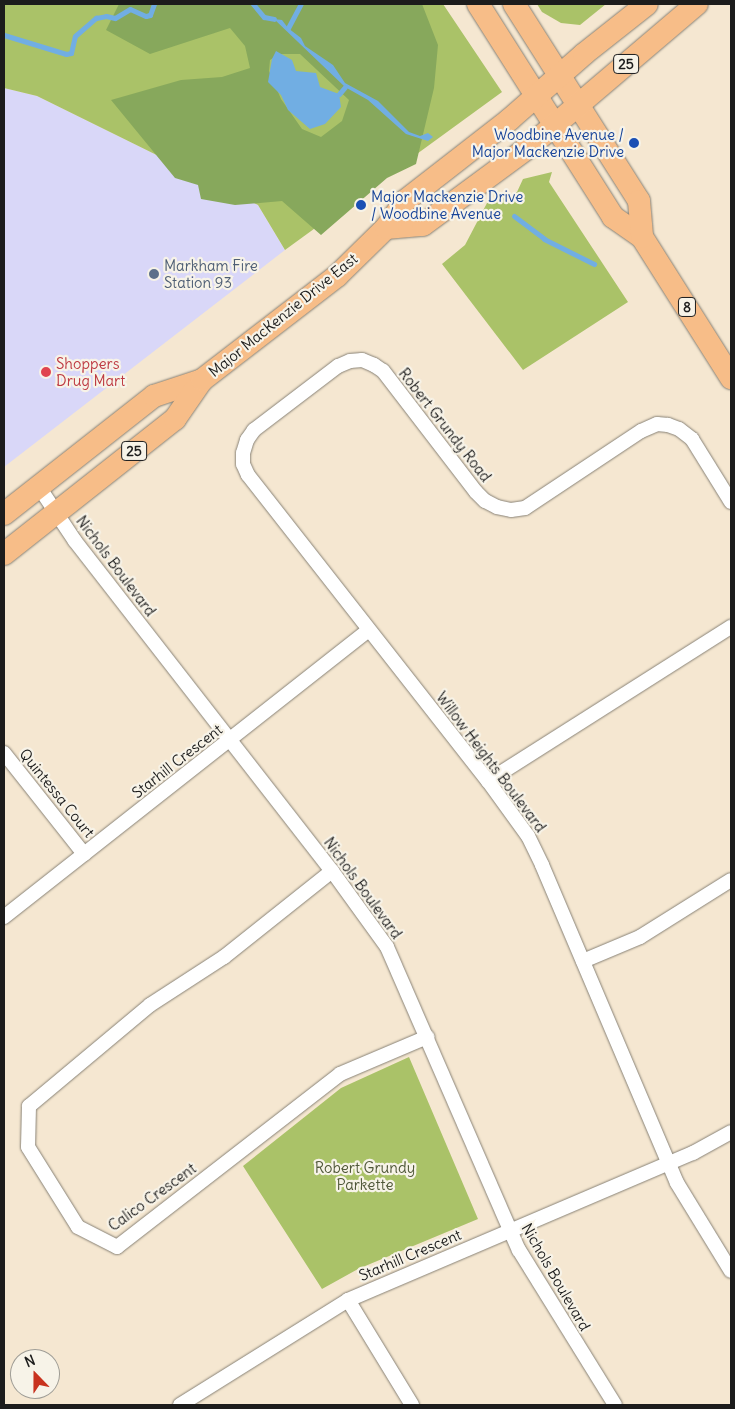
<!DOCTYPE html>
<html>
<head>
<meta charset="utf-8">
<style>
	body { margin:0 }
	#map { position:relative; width:735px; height:1409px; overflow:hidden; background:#f5e7d1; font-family:Delius,sans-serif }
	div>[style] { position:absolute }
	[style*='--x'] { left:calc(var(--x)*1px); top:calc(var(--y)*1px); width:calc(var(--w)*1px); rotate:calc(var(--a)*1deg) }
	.built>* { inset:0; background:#d9d7f8 }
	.green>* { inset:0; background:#aac268 }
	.forest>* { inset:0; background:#87a85c }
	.water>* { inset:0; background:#71aee3 }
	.stream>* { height:5px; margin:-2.5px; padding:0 2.5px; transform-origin:2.5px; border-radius:2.5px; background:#71aee3 }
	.roads { filter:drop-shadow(0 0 1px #888276) drop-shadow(0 0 1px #888276) }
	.minor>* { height:14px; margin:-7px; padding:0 7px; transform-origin:7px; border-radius:7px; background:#fff }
	.primary>* { height:22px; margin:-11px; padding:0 11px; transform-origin:11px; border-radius:11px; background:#f7bd88 }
	.dots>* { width:14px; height:14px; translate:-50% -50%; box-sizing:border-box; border:2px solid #f7f3e8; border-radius:50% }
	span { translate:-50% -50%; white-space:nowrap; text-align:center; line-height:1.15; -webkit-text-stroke:4.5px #f7f3e8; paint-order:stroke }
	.shield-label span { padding:1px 4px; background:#f7f3e8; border:1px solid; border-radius:4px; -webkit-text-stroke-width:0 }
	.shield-label { font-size:14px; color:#1c1c1c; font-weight:700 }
	.transit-label { font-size:15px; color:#164399 }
	.right { translate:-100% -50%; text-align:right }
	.left { translate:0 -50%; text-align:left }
	.service-label { font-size:15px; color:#4e5e75 }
	.street-label { font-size:15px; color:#1c1c1c }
	.health-label { font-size:15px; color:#be3a42 }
	.park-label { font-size:15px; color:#4e5637 }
	.frame { position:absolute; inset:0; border:5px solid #1c1c1c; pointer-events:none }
	.north { position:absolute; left:10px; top:1349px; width:50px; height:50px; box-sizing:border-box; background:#f7f3e8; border:1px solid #9f9d96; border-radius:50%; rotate:338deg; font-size:14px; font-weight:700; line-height:20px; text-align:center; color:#1c1c1c }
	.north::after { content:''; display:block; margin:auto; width:18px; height:22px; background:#c8321e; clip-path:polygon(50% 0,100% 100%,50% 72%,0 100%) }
</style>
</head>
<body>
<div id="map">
	<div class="built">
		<i style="clip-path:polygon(4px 88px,37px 96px,258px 205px,285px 250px,4px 467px)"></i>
	</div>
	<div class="green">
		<i style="clip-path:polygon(4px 4px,443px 4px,502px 92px,285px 250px,258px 205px,37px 96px,4px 88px)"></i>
		<i style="clip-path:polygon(537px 4px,606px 4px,580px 25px,561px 23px,542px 12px)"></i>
		<i style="clip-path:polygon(552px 172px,549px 182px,628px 302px,523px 370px,442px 264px,465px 245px,487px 203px,517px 192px,523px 179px)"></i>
		<i style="clip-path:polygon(409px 1057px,478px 1219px,358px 1269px,322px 1289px,243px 1166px,341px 1088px)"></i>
	</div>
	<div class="forest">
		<i style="clip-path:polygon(evenodd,119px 4px,422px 4px,438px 45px,434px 88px,416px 164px,387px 178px,321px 235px,282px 201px,235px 205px,201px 199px,198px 185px,175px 178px,111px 100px,181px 80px,222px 77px,250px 68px,245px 46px,230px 28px,150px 54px,106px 30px,119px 4px,279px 54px,300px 54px,349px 100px,342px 121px,321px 137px,302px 129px,281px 99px,269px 71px,270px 60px,279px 54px)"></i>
	</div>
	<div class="water">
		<i style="clip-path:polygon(274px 19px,282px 20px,288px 28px,301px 38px,305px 46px,333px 65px,345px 83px,378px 101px,409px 132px,420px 136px,428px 133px,433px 137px,428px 141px,406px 134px,368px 100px,345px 87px)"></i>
		<i style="clip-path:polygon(276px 51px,292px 60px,296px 71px,316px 73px,320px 87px,339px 94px,341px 107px,325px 124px,310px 129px,288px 110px,281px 95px,268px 82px,272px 59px)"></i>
	</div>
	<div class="stream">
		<i style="--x:253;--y:4;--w:17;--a:50"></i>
		<i style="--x:264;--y:17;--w:10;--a:11"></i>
		<i style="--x:288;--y:28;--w:27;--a:-62"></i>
		<i style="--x:4;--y:35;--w:65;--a:17"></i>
		<i style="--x:66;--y:54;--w:5;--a:-11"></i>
		<i style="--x:71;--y:53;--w:17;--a:-77"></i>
		<i style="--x:75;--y:36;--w:28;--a:-41"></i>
		<i style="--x:96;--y:18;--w:10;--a:-11"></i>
		<i style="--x:106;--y:16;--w:9;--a:13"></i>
		<i style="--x:115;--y:18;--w:17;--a:-31"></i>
		<i style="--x:130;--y:9;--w:17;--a:24"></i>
		<i style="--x:146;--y:16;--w:4;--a:-14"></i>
		<i style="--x:150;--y:15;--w:12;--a:-70"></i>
		<i style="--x:339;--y:94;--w:9;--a:-49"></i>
		<i style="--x:514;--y:216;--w:38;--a:37"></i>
		<i style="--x:544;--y:239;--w:56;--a:26.6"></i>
	</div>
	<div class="roads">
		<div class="minor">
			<i style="--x:39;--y:487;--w:65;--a:56.3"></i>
			<i style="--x:75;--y:541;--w:418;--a:52.1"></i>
			<i style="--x:332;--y:871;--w:94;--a:54.1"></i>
			<i style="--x:387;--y:947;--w:331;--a:66.5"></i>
			<i style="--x:519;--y:1250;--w:182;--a:58.2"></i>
			<i style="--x:731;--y:502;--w:74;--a:-121.8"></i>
			<i style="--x:692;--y:439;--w:16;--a:-142"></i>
			<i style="--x:679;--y:429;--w:12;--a:-160"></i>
			<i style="--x:668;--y:425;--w:11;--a:-175"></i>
			<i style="--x:657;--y:424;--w:17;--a:156"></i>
			<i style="--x:641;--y:431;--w:139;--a:146.4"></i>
			<i style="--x:525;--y:508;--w:14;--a:172"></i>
			<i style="--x:511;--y:510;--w:14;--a:-168"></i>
			<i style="--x:497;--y:507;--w:13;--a:-153"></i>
			<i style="--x:485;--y:501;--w:13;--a:-135"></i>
			<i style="--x:476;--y:492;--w:153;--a:-127.5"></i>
			<i style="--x:383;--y:371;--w:11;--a:-146"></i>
			<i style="--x:374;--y:365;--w:13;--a:-157"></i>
			<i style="--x:362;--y:360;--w:12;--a:175"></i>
			<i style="--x:350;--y:361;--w:13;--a:157"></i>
			<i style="--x:338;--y:366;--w:106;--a:142.7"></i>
			<i style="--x:254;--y:430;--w:12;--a:125"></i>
			<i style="--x:247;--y:440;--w:14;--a:107"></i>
			<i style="--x:243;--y:453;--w:11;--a:90"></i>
			<i style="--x:243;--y:464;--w:12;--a:66"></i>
			<i style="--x:248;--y:475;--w:389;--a:51.9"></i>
			<i style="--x:488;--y:781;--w:68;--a:54"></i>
			<i style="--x:528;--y:836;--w:32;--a:64"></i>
			<i style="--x:542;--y:865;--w:345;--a:67"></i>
			<i style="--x:677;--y:1183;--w:103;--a:58.5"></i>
			<i style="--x:4;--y:753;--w:129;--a:51.6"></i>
			<i style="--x:488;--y:781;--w:288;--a:-32.4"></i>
			<i style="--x:332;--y:871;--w:138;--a:141.5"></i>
			<i style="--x:224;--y:957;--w:88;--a:147"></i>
			<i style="--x:150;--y:1005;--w:158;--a:140.1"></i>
			<i style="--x:29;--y:1106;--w:41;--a:91.4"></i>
			<i style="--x:28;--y:1147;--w:94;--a:58"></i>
			<i style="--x:78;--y:1227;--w:44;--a:27.1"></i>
			<i style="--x:117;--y:1247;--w:282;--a:-37.8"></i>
			<i style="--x:340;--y:1074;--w:95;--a:-23"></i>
			<i style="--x:4;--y:917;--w:464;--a:-38.2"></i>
			<i style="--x:583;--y:961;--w:62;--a:-22.8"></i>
			<i style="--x:640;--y:937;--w:107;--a:-32.1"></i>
			<i style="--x:348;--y:1300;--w:123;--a:58.6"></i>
			<i style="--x:180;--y:1405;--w:198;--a:-32"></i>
			<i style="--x:348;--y:1300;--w:375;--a:-23.1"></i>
			<i style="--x:693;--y:1153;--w:43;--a:-28.9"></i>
		</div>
		<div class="primary">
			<i style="--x:478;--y:4;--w:252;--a:57.6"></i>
			<i style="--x:613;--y:217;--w:35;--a:35"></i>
			<i style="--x:642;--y:237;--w:167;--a:57.7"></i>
			<i style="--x:514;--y:4;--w:233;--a:57.6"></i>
			<i style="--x:639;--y:201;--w:36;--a:85"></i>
			<i style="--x:386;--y:228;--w:37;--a:-5"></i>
			<i style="--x:423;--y:225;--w:133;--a:-36.4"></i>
			<i style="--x:530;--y:146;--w:219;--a:-40.4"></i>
			<i style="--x:4;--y:514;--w:191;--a:-38.2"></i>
			<i style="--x:154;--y:396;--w:51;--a:-18.4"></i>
			<i style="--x:4;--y:554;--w:218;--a:-38.3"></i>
			<i style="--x:175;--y:419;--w:47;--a:-55.3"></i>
			<i style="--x:202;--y:380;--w:170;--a:-37.6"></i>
			<i style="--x:337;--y:276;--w:69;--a:-44.4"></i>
			<i style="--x:386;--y:228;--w:33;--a:-55"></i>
			<i style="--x:405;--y:201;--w:132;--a:-37.9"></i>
			<i style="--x:509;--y:120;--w:100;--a:-41.3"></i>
			<i style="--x:584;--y:54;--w:80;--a:-38.4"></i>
		</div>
	</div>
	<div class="dots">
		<i style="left:634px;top:143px;background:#1a4fb4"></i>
		<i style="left:361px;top:205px;background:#1a4fb4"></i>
		<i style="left:154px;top:274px;background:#5c6f8a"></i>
		<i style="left:46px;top:372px;background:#e0444e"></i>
	</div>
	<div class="shield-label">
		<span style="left:626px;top:64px">25</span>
		<span style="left:687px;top:307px">8</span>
		<span style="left:134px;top:451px">25</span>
	</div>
	<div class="transit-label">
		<span class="right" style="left:624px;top:143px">Woodbine Avenue /<br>Major Mackenzie Drive</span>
		<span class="left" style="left:371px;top:205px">Major Mackenzie Drive<br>/ Woodbine Avenue</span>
	</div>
	<div class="service-label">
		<span class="left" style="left:164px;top:274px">Markham Fire<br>Station 93</span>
	</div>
	<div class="street-label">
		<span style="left:283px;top:315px;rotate:-39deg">Major MacKenzie Drive East</span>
		<span style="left:445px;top:425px;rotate:52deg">Robert Grundy Road</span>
		<span style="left:116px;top:566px;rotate:53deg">Nichols Boulevard</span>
		<span style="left:177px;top:761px;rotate:-38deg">Starhill Crescent</span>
		<span style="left:491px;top:762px;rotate:53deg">Willow Heights Boulevard</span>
		<span style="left:57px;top:793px;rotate:51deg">Quintessa Court</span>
		<span style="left:363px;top:888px;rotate:54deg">Nichols Boulevard</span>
		<span style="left:152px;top:1197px;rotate:-36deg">Calico Crescent</span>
		<span style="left:410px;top:1255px;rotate:-23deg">Starhill Crescent</span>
		<span style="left:556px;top:1277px;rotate:60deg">Nichols Boulevard</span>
	</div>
	<div class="health-label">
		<span class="left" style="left:56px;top:372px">Shoppers<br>Drug Mart</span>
	</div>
	<div class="park-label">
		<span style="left:365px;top:1176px">Robert Grundy<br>Parkette</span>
	</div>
	<div class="frame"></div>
	<div class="north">N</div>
</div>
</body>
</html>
